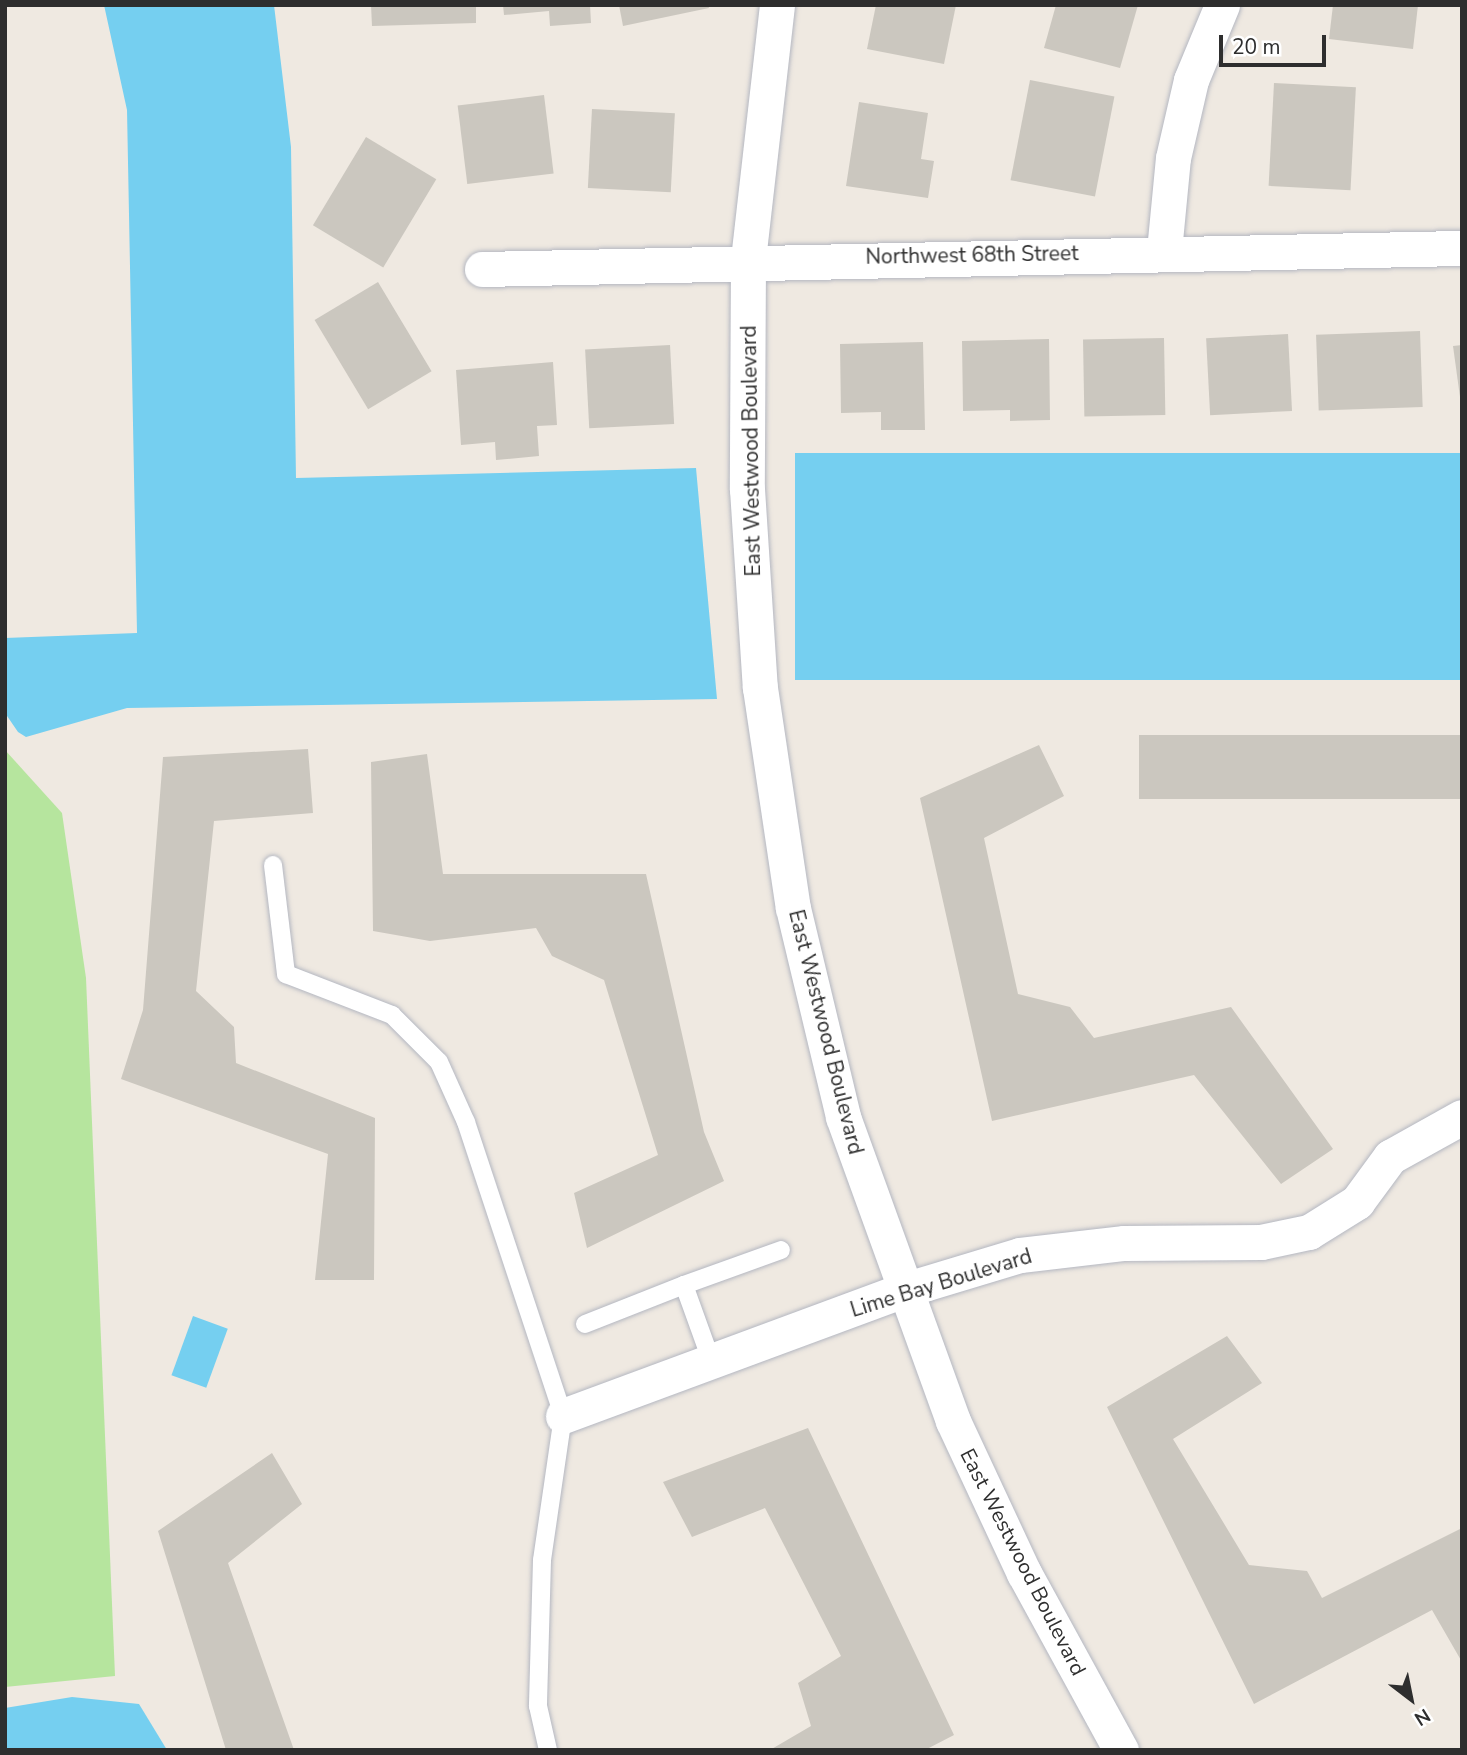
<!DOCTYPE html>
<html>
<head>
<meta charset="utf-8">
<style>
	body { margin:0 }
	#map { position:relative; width:1467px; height:1755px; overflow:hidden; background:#efe9e1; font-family:"Nunito Sans",sans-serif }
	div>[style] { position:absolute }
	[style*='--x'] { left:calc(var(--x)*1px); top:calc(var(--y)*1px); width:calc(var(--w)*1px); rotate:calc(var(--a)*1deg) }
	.green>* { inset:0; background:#b6e59e }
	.water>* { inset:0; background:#75cff0; transform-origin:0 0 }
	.building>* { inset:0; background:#cbc7bf; transform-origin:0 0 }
	.roads { filter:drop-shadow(0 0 2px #b4b7c1) drop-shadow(0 0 2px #b4b7c1) }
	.lane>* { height:18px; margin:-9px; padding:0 9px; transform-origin:9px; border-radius:9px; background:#fff }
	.street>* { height:35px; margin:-17.5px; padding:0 17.5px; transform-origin:17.5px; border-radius:17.5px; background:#fff }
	span { translate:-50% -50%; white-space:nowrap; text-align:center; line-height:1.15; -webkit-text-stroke:6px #fff; paint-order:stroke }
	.street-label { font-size:21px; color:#2e2e2e }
	.frame { position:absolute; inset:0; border:7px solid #2e2e2e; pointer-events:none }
	.north { position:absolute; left:1376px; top:1664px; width:70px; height:70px; -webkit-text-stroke:5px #fff; paint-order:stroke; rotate:148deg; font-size:19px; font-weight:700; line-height:28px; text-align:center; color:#2e2e2e }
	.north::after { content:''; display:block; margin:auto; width:24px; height:32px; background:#2e2e2e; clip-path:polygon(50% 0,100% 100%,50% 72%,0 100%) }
	.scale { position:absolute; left:1219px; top:35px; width:107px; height:32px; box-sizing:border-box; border:4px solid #2e2e2e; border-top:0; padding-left:9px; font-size:21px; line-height:24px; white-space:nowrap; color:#2e2e2e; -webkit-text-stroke:5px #fff; paint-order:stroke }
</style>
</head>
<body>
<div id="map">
	<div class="green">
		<i style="clip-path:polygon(5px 750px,62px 813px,86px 978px,115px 1676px,5px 1687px)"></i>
	</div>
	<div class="water">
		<i style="clip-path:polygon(104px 5px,274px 5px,291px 147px,296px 478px,696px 468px,717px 699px,127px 708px,26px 737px,18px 732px,5px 713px,5px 638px,137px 633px,127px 110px)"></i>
		<i style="left:1462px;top:453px;width:227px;height:667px;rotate:90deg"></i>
		<i style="left:193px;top:1316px;width:37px;height:63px;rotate:20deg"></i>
		<i style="clip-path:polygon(72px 1697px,139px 1704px,167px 1750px,5px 1750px,5px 1708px)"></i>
	</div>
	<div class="building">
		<i style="clip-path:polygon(371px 5px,476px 5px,476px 23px,372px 26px)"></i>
		<i style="clip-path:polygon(503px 5px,590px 5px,591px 23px,550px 26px,549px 11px,504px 15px)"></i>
		<i style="clip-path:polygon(619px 5px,708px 5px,709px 8px,623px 26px)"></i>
		<i style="clip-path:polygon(876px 5px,956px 5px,944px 64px,867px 49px)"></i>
		<i style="clip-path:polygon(1056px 5px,1138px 5px,1120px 68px,1044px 48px)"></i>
		<i style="clip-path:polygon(1333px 5px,1418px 5px,1413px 49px,1329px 39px)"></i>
		<i style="left:1030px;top:80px;width:86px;height:102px;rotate:11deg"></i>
		<i style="left:1274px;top:83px;width:82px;height:103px;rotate:3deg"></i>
		<i style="left:544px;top:95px;width:79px;height:87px;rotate:83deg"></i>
		<i style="clip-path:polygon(859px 102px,928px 113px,921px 159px,934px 161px,928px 198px,846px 186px)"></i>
		<i style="left:592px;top:109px;width:83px;height:79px;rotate:3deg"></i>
		<i style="left:366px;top:137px;width:82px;height:103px;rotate:31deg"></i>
		<i style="left:378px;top:282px;width:104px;height:74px;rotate:59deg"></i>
		<i style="left:1420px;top:331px;width:76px;height:104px;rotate:88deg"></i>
		<i style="left:1288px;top:334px;width:77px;height:82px;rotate:87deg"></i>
		<i style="left:1164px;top:338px;width:77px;height:81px;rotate:89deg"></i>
		<i style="clip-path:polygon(1049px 339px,1050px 420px,1010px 421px,1010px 410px,963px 411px,962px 341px)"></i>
		<i style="clip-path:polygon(923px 342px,925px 430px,881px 430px,881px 412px,841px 413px,840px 344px)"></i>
		<i style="left:670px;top:345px;width:79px;height:85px;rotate:87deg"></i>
		<i style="clip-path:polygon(1462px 345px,1462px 397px,1460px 397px,1453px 346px)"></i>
		<i style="clip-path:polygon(553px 362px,557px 425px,537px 426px,539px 456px,496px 460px,495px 442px,461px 445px,456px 370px)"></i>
		<i style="left:1139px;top:735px;width:323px;height:64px"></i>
		<i style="clip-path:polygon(1039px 745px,1064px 796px,984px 838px,1018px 994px,1070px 1007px,1094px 1038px,1231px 1007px,1333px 1149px,1281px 1184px,1194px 1075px,992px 1121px,920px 798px)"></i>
		<i style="clip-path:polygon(308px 749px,313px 813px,214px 821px,196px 991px,234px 1027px,236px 1063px,375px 1118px,374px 1280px,315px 1280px,328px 1154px,121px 1079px,143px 1010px,163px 757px)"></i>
		<i style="clip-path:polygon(427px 754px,443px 874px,646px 874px,704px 1132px,724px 1181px,587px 1248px,574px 1193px,658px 1155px,604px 980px,552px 956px,536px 928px,430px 941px,373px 931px,371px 762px)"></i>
		<i style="clip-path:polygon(1227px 1336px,1262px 1383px,1173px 1439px,1249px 1565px,1307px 1571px,1322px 1598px,1462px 1528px,1462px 1662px,1432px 1610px,1254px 1704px,1107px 1407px)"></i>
		<i style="clip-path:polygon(808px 1428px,954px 1735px,925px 1750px,770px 1750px,811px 1726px,798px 1683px,841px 1656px,765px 1508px,692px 1537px,663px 1482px)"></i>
		<i style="clip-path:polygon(272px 1453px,302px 1504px,228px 1563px,294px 1750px,226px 1750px,158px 1531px)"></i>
	</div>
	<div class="roads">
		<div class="lane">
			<i style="--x:273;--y:865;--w:110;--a:83.2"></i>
			<i style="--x:286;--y:974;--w:114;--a:21.1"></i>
			<i style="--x:392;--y:1015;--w:66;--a:45"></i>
			<i style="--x:439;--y:1062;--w:66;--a:65.8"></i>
			<i style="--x:466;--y:1122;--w:310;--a:71.7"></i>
			<i style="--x:563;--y:1416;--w:146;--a:98.3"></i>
			<i style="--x:542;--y:1560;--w:146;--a:91.6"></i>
			<i style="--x:538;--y:1706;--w:45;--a:77.2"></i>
			<i style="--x:684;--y:1285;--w:103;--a:-19.8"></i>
			<i style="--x:585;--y:1324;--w:106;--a:-21.5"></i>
			<i style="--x:684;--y:1285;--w:80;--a:70.2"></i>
		</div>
		<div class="street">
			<i style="--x:777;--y:5;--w:257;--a:96.5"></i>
			<i style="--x:748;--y:260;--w:229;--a:90.3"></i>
			<i style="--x:747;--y:489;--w:199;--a:86.3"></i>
			<i style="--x:760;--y:688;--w:222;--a:81.5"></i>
			<i style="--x:793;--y:908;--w:215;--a:76.5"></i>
			<i style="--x:843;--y:1117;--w:323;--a:70.1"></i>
			<i style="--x:953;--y:1421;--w:168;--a:65"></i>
			<i style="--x:1024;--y:1573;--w:202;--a:61.3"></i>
			<i style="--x:1164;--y:251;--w:93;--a:-84.5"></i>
			<i style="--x:1173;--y:158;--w:80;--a:-77"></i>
			<i style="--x:1191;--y:80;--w:81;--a:-67.5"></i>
			<i style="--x:482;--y:269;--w:980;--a:-1.23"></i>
			<i style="--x:563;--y:1416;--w:364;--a:-20.3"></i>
			<i style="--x:904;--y:1290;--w:121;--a:-16.8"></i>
			<i style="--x:1020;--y:1255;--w:105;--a:-6.6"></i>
			<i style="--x:1124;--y:1243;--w:137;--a:-0.4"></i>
			<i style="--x:1261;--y:1242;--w:49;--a:-11.8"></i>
			<i style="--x:1309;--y:1232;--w:57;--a:-32"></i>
			<i style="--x:1357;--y:1202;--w:56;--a:-53.7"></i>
			<i style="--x:1390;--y:1157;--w:82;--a:-29.1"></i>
		</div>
	</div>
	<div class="street-label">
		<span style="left:972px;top:255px;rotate:-1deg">Northwest 68th Street</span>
		<span style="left:751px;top:451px;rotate:-91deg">East Westwood Boulevard</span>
		<span style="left:826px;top:1032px;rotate:76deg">East Westwood Boulevard</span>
		<span style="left:941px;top:1283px;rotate:-17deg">Lime Bay Boulevard</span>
		<span style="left:1023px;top:1562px;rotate:63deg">East Westwood Boulevard</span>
	</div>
	<div class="frame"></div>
	<div class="north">N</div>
	<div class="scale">20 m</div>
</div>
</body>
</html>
